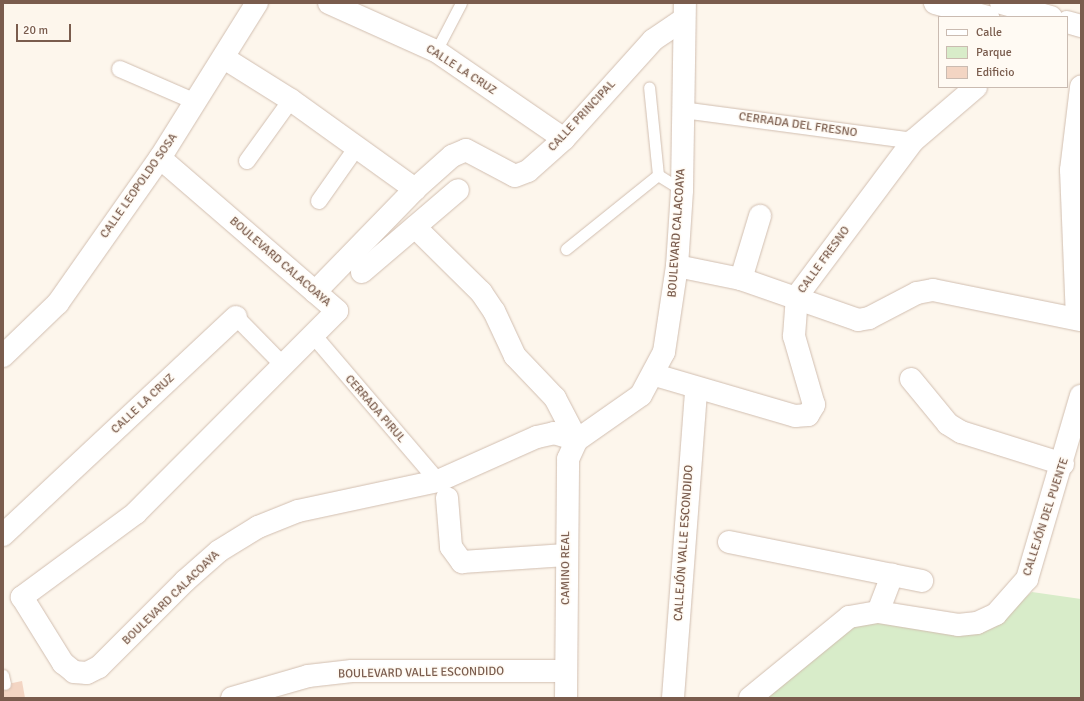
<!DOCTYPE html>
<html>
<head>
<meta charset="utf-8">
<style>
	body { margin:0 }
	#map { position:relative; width:1084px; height:701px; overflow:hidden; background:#fdf6ec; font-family:Signika,sans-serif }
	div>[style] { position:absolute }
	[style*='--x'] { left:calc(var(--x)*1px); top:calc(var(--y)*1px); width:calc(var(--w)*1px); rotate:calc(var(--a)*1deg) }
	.green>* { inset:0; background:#d8ecc9 }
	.building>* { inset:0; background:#f3d5c3 }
	.roads { filter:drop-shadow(0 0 1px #d1beb0) drop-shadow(0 0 1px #d1beb0) }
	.service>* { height:11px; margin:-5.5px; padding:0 5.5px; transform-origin:5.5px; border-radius:5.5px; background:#fff }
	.pedestrian>* { height:16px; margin:-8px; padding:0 8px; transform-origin:8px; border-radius:8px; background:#fff }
	.minor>* { height:22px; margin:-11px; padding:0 11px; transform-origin:11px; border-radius:11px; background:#fff }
	.tertiary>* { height:22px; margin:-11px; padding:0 11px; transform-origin:11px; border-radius:11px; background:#fff }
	span { translate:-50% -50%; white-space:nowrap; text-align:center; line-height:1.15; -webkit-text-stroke:3px #fffaf3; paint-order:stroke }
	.street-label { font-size:12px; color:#7a5c4d }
	.frame { position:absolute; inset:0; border:4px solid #7a5c4d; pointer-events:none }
	.legend { position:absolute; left:938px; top:16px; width:130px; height:72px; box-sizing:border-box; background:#fffaf3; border:1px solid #cabbb1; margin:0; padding:5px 7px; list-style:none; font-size:12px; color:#7a5c4d }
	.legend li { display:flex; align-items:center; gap:8px; height:20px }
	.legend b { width:20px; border:1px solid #cabbb1 }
	.scale { position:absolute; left:16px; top:24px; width:55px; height:18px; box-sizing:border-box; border:2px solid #7a5c4d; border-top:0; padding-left:5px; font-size:12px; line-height:14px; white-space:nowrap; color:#7a5c4d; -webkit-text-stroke:3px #fffaf3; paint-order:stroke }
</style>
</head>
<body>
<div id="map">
	<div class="green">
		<i style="clip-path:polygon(1032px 592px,1081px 599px,1081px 698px,756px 698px,862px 619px,998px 619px)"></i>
	</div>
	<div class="building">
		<i style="clip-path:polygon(22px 681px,25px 698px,3px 698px,3px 685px)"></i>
	</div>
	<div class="roads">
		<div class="service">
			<i style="--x:436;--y:51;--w:54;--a:-62.5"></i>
			<i style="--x:658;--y:175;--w:28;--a:32"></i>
			<i style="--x:566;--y:249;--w:118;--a:-38.8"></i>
			<i style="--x:658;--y:175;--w:88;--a:-95.8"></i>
			<i style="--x:3;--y:675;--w:9;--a:77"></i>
		</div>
		<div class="pedestrian">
			<i style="--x:120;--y:69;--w:83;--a:23.5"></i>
			<i style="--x:682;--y:110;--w:233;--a:7.6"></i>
			<i style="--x:247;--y:161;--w:75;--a:-54.2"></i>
			<i style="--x:319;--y:201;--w:66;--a:-54.9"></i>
			<i style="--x:236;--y:317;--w:66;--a:45.6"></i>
			<i style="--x:314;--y:336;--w:191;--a:49.5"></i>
		</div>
		<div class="minor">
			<i style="--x:329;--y:3;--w:117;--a:24.2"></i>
			<i style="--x:436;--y:51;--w:155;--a:34.5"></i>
			<i style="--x:935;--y:3;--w:55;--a:14.8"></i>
			<i style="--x:1001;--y:3;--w:52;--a:15.6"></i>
			<i style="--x:1067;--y:22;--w:15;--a:16"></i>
			<i style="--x:224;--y:58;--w:79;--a:32.1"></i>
			<i style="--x:291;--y:100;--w:153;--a:35.7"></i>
			<i style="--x:160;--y:158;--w:234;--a:40.8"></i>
			<i style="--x:337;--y:311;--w:285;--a:134.9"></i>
			<i style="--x:136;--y:513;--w:142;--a:143.6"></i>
			<i style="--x:22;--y:597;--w:78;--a:58.2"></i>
			<i style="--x:63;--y:663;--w:14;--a:39"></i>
			<i style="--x:74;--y:672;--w:13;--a:4"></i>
			<i style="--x:87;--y:673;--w:13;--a:-27"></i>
			<i style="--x:99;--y:667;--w:122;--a:-45"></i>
			<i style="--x:185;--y:581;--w:45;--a:-41.4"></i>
			<i style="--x:219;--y:551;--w:46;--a:-31.6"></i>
			<i style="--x:258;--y:527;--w:43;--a:-21.8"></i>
			<i style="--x:298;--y:511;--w:143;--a:-12.1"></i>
			<i style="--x:438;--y:481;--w:108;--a:-24"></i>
			<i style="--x:537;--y:437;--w:17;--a:-13"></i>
			<i style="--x:554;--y:433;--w:24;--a:17"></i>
			<i style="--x:415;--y:227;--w:93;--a:44.6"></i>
			<i style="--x:481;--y:292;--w:23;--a:56"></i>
			<i style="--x:494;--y:311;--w:50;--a:65"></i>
			<i style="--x:515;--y:356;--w:58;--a:46.4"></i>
			<i style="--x:555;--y:398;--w:47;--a:62.4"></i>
			<i style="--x:677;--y:266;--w:65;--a:11.5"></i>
			<i style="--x:741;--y:279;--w:124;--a:19.3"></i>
			<i style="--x:858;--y:320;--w:11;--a:-10"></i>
			<i style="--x:869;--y:318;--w:54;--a:-27.5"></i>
			<i style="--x:917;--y:293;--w:16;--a:-11"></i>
			<i style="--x:933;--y:290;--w:151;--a:11.5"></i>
			<i style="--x:362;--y:272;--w:126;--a:-40.5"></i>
			<i style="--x:741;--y:279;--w:66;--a:-73.2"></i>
			<i style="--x:315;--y:292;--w:144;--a:-45.8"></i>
			<i style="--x:415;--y:189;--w:50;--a:-41.7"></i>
			<i style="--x:452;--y:156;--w:15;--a:-23"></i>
			<i style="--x:466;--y:150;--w:55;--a:28"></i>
			<i style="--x:515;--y:176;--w:14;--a:-21"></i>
			<i style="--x:528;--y:171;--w:48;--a:-41.6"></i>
			<i style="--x:564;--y:139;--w:133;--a:-48"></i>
			<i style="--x:653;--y:40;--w:36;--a:-34"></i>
			<i style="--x:1077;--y:319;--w:149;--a:-92.3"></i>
			<i style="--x:1071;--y:170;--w:84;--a:-83.1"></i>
			<i style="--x:3;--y:356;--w:76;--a:-43.9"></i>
			<i style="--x:58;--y:303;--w:177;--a:-54.9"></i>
			<i style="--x:160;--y:158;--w:183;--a:-58"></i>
			<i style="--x:655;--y:375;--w:146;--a:16.3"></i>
			<i style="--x:795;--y:416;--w:13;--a:-4"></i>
			<i style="--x:808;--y:415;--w:12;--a:-59"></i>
			<i style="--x:814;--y:405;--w:72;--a:-106.2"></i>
			<i style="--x:794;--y:336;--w:40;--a:-85.7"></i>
			<i style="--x:797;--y:296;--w:194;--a:-53.2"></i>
			<i style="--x:913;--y:141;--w:83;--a:-40.6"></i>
			<i style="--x:911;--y:379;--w:58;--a:50.6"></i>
			<i style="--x:948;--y:424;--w:15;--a:32"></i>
			<i style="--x:961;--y:432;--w:107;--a:17.4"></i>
			<i style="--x:447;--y:498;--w:49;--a:85.3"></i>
			<i style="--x:451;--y:547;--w:19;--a:54"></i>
			<i style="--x:462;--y:562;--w:104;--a:-3.9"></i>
			<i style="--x:3;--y:535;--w:319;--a:-43.1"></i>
			<i style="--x:729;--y:542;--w:197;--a:11.4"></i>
			<i style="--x:878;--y:612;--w:40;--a:-69"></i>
			<i style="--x:673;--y:698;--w:310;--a:-85.7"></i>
			<i style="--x:750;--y:698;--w:128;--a:-39.3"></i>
			<i style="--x:849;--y:617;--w:29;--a:-10"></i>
			<i style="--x:878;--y:612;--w:81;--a:9.2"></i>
			<i style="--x:958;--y:625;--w:19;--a:-6"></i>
			<i style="--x:977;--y:623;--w:21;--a:-25"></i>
			<i style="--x:996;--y:614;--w:47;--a:-48.5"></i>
			<i style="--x:1027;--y:579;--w:191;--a:-73.6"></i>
		</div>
		<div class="tertiary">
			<i style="--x:232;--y:698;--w:79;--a:-16.1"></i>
			<i style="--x:308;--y:676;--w:44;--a:-6.5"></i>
			<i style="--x:352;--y:671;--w:214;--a:0"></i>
			<i style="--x:566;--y:698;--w:239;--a:-89.5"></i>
			<i style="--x:568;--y:459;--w:21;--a:-65"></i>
			<i style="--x:577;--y:440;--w:78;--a:-35.1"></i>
			<i style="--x:641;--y:395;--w:49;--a:-61.9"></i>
			<i style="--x:664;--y:352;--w:87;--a:-81.4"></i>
			<i style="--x:677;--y:266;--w:76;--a:-86.2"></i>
			<i style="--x:682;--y:190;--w:187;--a:-89.1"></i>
		</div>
	</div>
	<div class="street-label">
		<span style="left:461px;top:70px;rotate:33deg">CALLE LA CRUZ</span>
		<span style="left:582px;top:116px;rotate:-47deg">CALLE PRINCIPAL</span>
		<span style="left:798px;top:125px;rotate:8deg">CERRADA DEL FRESNO</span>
		<span style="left:139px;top:186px;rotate:-55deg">CALLE LEOPOLDO SOSA</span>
		<span style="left:677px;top:233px;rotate:-86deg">BOULEVARD CALACOAYA</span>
		<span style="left:824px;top:260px;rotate:-54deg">CALLE FRESNO</span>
		<span style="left:280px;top:262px;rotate:41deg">BOULEVARD CALACOAYA</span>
		<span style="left:143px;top:404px;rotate:-43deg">CALLE LA CRUZ</span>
		<span style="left:375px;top:409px;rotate:49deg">CERRADA PIRUL</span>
		<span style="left:1046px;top:517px;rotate:-72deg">CALLEJÓN DEL PUENTE</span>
		<span style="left:684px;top:543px;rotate:-86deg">CALLEJÓN VALLE ESCONDIDO</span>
		<span style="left:566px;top:568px;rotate:-90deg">CAMINO REAL</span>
		<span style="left:171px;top:598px;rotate:-44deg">BOULEVARD CALACOAYA</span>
		<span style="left:421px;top:673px;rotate:-1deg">BOULEVARD VALLE ESCONDIDO</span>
	</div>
	<div class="frame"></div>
	<ul class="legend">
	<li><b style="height:5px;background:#fff"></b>Calle</li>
	<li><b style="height:11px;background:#d8ecc9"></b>Parque</li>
	<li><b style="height:11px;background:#f3d5c3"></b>Edificio</li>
	</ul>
	<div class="scale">20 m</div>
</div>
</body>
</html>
